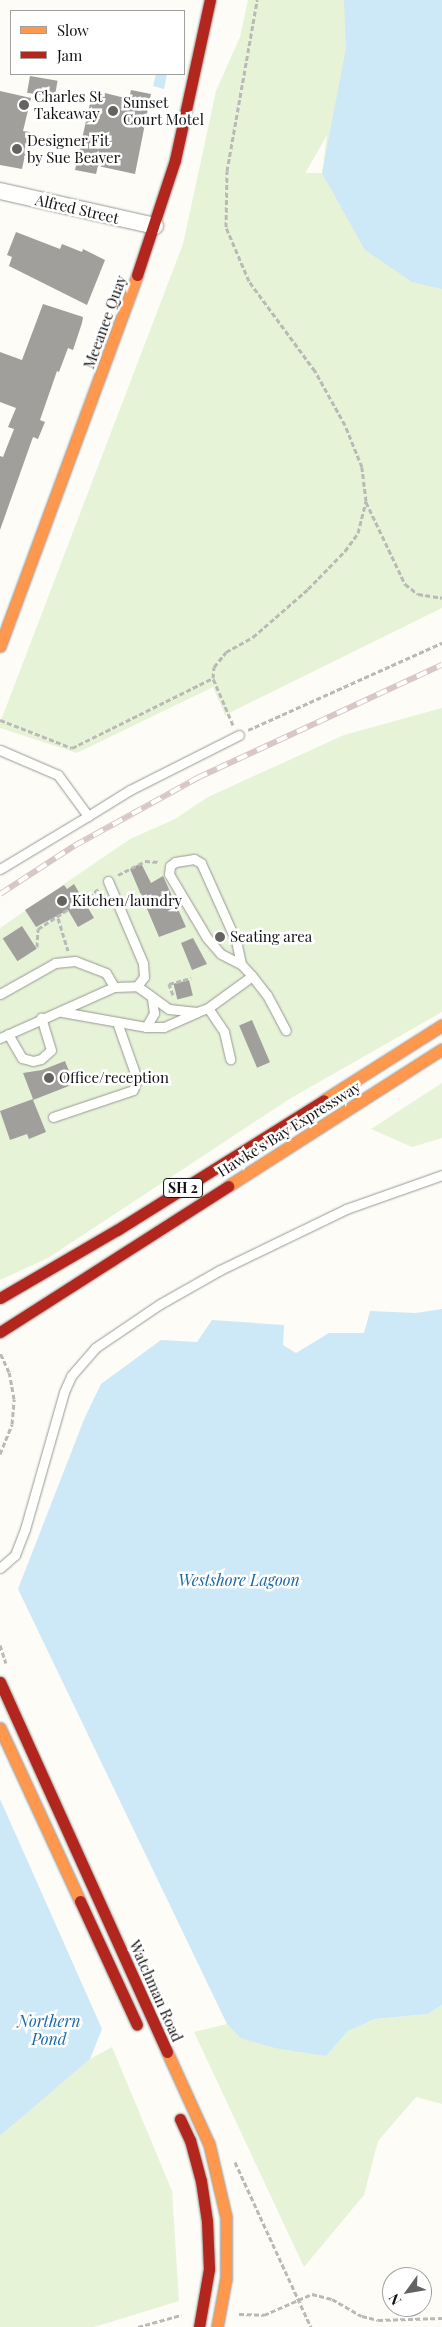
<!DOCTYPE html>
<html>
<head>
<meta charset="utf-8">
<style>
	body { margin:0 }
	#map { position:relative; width:442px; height:2327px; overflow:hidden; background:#fdfcf7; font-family:"Playfair Display",serif }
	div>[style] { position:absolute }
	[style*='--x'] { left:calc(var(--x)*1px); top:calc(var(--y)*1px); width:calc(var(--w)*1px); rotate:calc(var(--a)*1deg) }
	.green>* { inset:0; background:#e7f3d7 }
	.water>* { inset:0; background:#cde8f7 }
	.building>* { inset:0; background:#a19f9c; transform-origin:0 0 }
	.path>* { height:3px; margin-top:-1.5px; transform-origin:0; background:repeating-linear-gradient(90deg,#b9b9b8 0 5px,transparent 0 7.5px) }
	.roads { filter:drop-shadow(0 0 1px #979795) drop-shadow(0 0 1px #979795) }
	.lane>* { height:9px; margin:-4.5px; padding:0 4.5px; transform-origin:4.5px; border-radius:4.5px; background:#fffffe }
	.street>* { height:16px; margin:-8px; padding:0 8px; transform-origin:8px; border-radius:8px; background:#fffffe }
	.slow>* { height:11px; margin:-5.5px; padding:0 5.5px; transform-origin:5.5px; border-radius:5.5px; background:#ff974d }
	.jam>* { height:11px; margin:-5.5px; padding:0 5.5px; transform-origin:5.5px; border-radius:5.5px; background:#b3261e }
	.rail>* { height:5.5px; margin-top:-2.75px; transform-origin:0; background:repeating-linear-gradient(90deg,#fff 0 11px,#d9c6c7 0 22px); box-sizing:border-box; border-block:1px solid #d9c6c7 }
	.dots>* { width:14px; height:14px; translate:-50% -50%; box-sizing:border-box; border:2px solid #fff; border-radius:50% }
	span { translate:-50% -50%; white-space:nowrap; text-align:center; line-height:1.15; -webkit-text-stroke:5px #fff; paint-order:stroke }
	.shield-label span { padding:1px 4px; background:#fff; border:1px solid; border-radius:4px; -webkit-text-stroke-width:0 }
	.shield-label { font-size:14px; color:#111; font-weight:700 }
	.poi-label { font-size:15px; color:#111 }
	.left { translate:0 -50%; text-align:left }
	.street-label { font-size:15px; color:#111 }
	.water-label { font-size:16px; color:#1768a6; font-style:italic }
	.legend { position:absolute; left:10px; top:10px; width:175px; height:65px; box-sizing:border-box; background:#fff; border:1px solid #a0a0a0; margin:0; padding:6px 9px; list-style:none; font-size:15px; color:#111 }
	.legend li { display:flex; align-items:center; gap:10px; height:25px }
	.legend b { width:25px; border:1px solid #a0a0a0 }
	.north { position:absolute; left:382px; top:2267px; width:50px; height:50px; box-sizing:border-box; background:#fff; border:1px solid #a0a0a0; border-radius:50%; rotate:238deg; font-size:14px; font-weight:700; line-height:20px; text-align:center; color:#111 }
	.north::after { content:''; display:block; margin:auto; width:18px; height:22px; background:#646362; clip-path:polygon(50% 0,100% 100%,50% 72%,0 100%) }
</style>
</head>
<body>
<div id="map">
	<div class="green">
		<i style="clip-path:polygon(evenodd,248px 0,442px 0,442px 608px,225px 715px,213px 687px,77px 753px,0 728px,0 723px,183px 244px,216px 91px,240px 37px,248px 0,327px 135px,322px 173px,306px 173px,306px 172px,327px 135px)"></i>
		<i style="clip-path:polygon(442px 708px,442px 1012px,291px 1098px,48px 1258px,0 1280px,0 928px,130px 839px,175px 819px,208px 797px,344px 735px)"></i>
		<i style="clip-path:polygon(442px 1083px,442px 1138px,412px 1147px,371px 1129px)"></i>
		<i style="clip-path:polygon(442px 2005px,442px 2104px,416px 2097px,378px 2141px,364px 2195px,304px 2267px,194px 2032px,227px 2024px,240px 2038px,326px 2056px,348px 2031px,375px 2019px,428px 2014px)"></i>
		<i style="clip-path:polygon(112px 2047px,172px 2191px,179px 2301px,94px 2327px,0 2327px,0 2136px,90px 2059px)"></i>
	</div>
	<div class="water">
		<i style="clip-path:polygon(344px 0,442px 0,442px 289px,412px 282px,365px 250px,322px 173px,346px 48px)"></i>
		<i style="clip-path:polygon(156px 74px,167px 74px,164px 89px,153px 86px)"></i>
		<i style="clip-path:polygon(442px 1309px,442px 2005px,428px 2014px,375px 2019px,348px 2031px,326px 2056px,275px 2048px,240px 2038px,227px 2024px,18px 1589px,85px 1417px,101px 1384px,161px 1340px,197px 1342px,212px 1320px,284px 1325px,283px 1345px,296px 1353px,329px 1333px,364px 1333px,370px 1311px,416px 1313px)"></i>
		<i style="clip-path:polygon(0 1799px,102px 2029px,90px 2059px,0 2136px)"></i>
	</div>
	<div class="building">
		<i style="left:30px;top:76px;width:28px;height:17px;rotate:10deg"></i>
		<i style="clip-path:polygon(93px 90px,129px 99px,131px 90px,151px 94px,135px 174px,98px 166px,96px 174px,75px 170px)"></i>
		<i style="clip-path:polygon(0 91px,31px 98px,23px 131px,30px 132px,22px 169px,0 165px)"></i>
		<i style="clip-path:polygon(16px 232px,60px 249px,62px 244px,82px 252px,83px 249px,105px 260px,87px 305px,9px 266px,12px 257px,7px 255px)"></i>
		<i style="clip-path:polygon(43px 304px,83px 317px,82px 323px,73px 350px,68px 348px,59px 372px,57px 371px,40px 420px,45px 422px,38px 439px,33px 437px,0 530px,0 456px,3px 457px,14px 429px,8px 427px,16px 408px,0 402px,0 352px,22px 360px)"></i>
		<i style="clip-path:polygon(141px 863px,151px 883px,163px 876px,186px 927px,159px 937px,130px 869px)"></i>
		<i style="clip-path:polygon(74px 884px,94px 918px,78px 927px,68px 910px,36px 927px,25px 910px,64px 885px,67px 889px)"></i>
		<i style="left:22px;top:926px;width:27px;height:23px;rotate:57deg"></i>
		<i style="clip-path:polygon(193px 938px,207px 964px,192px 970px,181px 943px)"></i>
		<i style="left:189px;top:980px;width:16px;height:16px;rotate:76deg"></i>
		<i style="left:252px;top:1020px;width:46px;height:14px;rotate:67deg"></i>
		<i style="clip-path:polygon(65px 1061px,74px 1084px,33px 1100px,46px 1132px,29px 1139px,27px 1134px,10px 1140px,0 1111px,33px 1099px,23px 1073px,42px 1070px)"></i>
	</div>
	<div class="path">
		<i style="--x:366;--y:502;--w:91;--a:64.6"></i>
		<i style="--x:405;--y:584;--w:16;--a:38"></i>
		<i style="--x:418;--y:594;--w:24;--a:9"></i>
		<i style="--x:0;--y:720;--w:77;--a:21.3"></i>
		<i style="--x:72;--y:748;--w:157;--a:-26.4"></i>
		<i style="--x:233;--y:725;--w:51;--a:-113.1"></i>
		<i style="--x:213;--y:678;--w:11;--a:-85"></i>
		<i style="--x:214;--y:667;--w:19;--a:-51"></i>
		<i style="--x:226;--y:652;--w:31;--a:-29"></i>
		<i style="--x:253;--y:637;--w:73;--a:-41.1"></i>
		<i style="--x:308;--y:589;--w:53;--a:-45.8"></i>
		<i style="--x:345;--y:551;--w:22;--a:-54"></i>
		<i style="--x:358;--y:533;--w:33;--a:-76"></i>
		<i style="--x:366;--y:501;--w:34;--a:-97"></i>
		<i style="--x:362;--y:467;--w:45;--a:-112"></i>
		<i style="--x:345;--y:425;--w:62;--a:-119.1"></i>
		<i style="--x:315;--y:371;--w:112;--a:-126.3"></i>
		<i style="--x:249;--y:281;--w:59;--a:-113.1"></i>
		<i style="--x:226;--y:227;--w:56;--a:-89"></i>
		<i style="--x:227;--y:171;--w:174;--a:-80"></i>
		<i style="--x:248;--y:730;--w:213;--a:-24.2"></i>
		<i style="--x:118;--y:875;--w:30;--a:-27"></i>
		<i style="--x:145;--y:861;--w:14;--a:4"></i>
		<i style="--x:58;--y:918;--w:34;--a:73"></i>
		<i style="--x:37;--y:947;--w:18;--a:-87"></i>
		<i style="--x:38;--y:929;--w:73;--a:-33.3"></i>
		<i style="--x:173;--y:995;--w:12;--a:-110"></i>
		<i style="--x:169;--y:984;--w:23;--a:-15"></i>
		<i style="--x:0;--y:1454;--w:32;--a:-68"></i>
		<i style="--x:12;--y:1424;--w:25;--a:-85"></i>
		<i style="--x:14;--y:1399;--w:27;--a:-100"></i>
		<i style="--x:9;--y:1372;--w:21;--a:-115"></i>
		<i style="--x:0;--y:1645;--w:19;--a:72"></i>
		<i style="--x:235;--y:2162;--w:182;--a:65.3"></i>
		<i style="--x:239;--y:2314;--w:25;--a:2"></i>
		<i style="--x:264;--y:2315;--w:52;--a:-23.6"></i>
		<i style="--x:312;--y:2294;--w:21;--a:14"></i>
		<i style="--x:332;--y:2299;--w:34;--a:30"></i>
		<i style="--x:362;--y:2316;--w:16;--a:14"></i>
		<i style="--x:378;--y:2320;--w:64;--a:-1.8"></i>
		<i style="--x:138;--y:2327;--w:45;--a:-15.6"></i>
	</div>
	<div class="roads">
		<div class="lane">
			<i style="--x:0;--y:750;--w:63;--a:23.3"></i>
			<i style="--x:58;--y:775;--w:51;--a:53.8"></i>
			<i style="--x:88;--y:816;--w:103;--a:148.9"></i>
			<i style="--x:88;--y:816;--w:49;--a:-31.8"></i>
			<i style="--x:130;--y:790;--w:122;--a:-26.8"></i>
			<i style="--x:108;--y:881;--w:89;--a:66.9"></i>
			<i style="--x:143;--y:963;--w:14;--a:86"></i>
			<i style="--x:144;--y:977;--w:11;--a:128"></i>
			<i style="--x:241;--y:964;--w:24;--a:-102"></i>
			<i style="--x:236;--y:941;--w:85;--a:-114.2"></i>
			<i style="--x:201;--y:863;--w:8;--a:-150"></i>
			<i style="--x:194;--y:859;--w:19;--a:171"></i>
			<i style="--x:175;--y:862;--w:6;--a:141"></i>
			<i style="--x:170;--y:866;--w:8;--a:97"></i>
			<i style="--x:169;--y:874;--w:74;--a:59.3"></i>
			<i style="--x:207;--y:938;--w:21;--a:49"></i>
			<i style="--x:221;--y:954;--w:22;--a:27"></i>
			<i style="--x:241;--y:964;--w:16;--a:47"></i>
			<i style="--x:252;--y:976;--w:24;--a:52"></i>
			<i style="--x:267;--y:995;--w:40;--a:62"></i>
			<i style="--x:0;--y:994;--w:63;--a:-29.4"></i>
			<i style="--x:55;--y:963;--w:20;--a:-6"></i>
			<i style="--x:75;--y:961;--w:33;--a:21"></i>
			<i style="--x:106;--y:973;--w:16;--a:60"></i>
			<i style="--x:208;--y:1008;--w:29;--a:56"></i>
			<i style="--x:224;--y:1032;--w:28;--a:77"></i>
			<i style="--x:62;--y:1012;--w:85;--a:10.1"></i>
			<i style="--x:146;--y:1027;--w:18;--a:0"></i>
			<i style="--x:164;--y:1027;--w:36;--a:-24"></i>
			<i style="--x:146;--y:1027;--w:16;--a:-60"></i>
			<i style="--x:154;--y:1013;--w:14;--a:-98"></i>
			<i style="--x:8;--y:1034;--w:28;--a:60"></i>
			<i style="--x:22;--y:1058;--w:11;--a:15"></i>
			<i style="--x:33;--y:1061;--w:8;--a:-14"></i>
			<i style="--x:41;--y:1059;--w:13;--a:-42"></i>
			<i style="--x:51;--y:1050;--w:34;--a:-107"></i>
			<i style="--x:0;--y:1038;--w:125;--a:-24.1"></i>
			<i style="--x:114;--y:987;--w:23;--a:-2"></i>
			<i style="--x:137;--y:986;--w:39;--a:36"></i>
			<i style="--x:169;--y:1009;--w:28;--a:6"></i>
			<i style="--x:197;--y:1012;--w:12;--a:-20"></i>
			<i style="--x:208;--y:1008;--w:54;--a:-36"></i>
			<i style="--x:53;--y:1117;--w:84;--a:-18.6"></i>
			<i style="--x:133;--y:1090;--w:12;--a:-70"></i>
			<i style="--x:137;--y:1079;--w:57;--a:-109.4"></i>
			<i style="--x:0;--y:1568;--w:20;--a:-41"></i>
			<i style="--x:15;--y:1555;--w:28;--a:-69"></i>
			<i style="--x:25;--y:1529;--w:142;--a:-74.1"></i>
			<i style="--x:64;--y:1392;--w:17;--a:-66"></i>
			<i style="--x:71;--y:1376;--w:37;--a:-49"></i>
			<i style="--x:95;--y:1348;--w:78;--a:-34.1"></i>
			<i style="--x:160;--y:1304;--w:69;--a:-29.5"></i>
			<i style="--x:220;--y:1270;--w:140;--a:-25.8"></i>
			<i style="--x:346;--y:1209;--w:102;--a:-19.5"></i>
		</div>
		<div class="street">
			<i style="--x:0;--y:191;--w:159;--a:12.7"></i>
		</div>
		<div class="slow">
			<i style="--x:0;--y:646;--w:395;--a:-69.7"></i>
			<i style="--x:324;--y:1100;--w:140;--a:-32.4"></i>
			<i style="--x:228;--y:1186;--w:254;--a:-32.6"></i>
			<i style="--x:0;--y:1728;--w:191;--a:65.2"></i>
			<i style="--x:167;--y:2052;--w:101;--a:65.5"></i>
			<i style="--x:209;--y:2144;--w:75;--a:76.9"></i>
			<i style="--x:226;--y:2217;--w:61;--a:90"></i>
			<i style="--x:226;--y:2278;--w:50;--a:100.4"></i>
		</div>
		<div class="jam">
			<i style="--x:137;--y:275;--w:121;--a:-71.7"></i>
			<i style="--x:175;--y:160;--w:164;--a:-77.7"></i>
			<i style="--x:0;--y:1298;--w:135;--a:-30.2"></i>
			<i style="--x:117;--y:1230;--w:244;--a:-32.1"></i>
			<i style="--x:0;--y:1332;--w:271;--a:-32.6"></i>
			<i style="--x:0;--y:1682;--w:406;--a:65.7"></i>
			<i style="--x:80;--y:1901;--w:136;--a:65.3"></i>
			<i style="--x:180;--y:2119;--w:23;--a:65"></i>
			<i style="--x:190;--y:2140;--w:42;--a:75"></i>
			<i style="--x:201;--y:2181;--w:40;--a:81.5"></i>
			<i style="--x:207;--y:2221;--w:48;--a:87.6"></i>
			<i style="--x:209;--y:2269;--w:59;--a:99.8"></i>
		</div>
	</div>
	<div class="rail">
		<i style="--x:0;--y:894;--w:88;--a:-33"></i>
		<i style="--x:74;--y:846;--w:141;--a:-28.9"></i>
		<i style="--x:197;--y:778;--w:270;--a:-24.8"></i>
	</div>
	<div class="dots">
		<i style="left:24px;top:105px;background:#646362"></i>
		<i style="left:113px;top:111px;background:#646362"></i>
		<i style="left:17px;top:149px;background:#646362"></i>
		<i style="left:62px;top:901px;background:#646362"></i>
		<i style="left:220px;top:937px;background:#646362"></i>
		<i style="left:49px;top:1078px;background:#646362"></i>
	</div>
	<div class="shield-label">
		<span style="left:183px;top:1188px">SH 2</span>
	</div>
	<div class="poi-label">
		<span class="left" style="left:34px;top:105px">Charles St<br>Takeaway</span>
		<span class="left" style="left:123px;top:111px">Sunset<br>Court Motel</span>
		<span class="left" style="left:27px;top:149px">Designer Fit<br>by Sue Beaver</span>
		<span class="left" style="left:72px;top:901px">Kitchen/laundry</span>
		<span class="left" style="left:230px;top:937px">Seating area</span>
		<span class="left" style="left:59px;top:1078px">Office/reception</span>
	</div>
	<div class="street-label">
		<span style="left:77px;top:209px;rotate:13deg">Alfred Street</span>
		<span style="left:105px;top:322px;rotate:-70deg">Meeanee Quay</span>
		<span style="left:289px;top:1129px;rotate:-32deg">Hawke's Bay Expressway</span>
		<span style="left:156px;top:1991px;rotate:66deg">Watchman Road</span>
	</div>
	<div class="water-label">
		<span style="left:239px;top:1580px">Westshore Lagoon</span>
		<span style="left:49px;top:2030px">Northern<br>Pond</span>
	</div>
	<ul class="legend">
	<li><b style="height:6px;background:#ff974d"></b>Slow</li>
	<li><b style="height:6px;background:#b3261e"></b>Jam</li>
	</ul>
	<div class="north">N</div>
</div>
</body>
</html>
